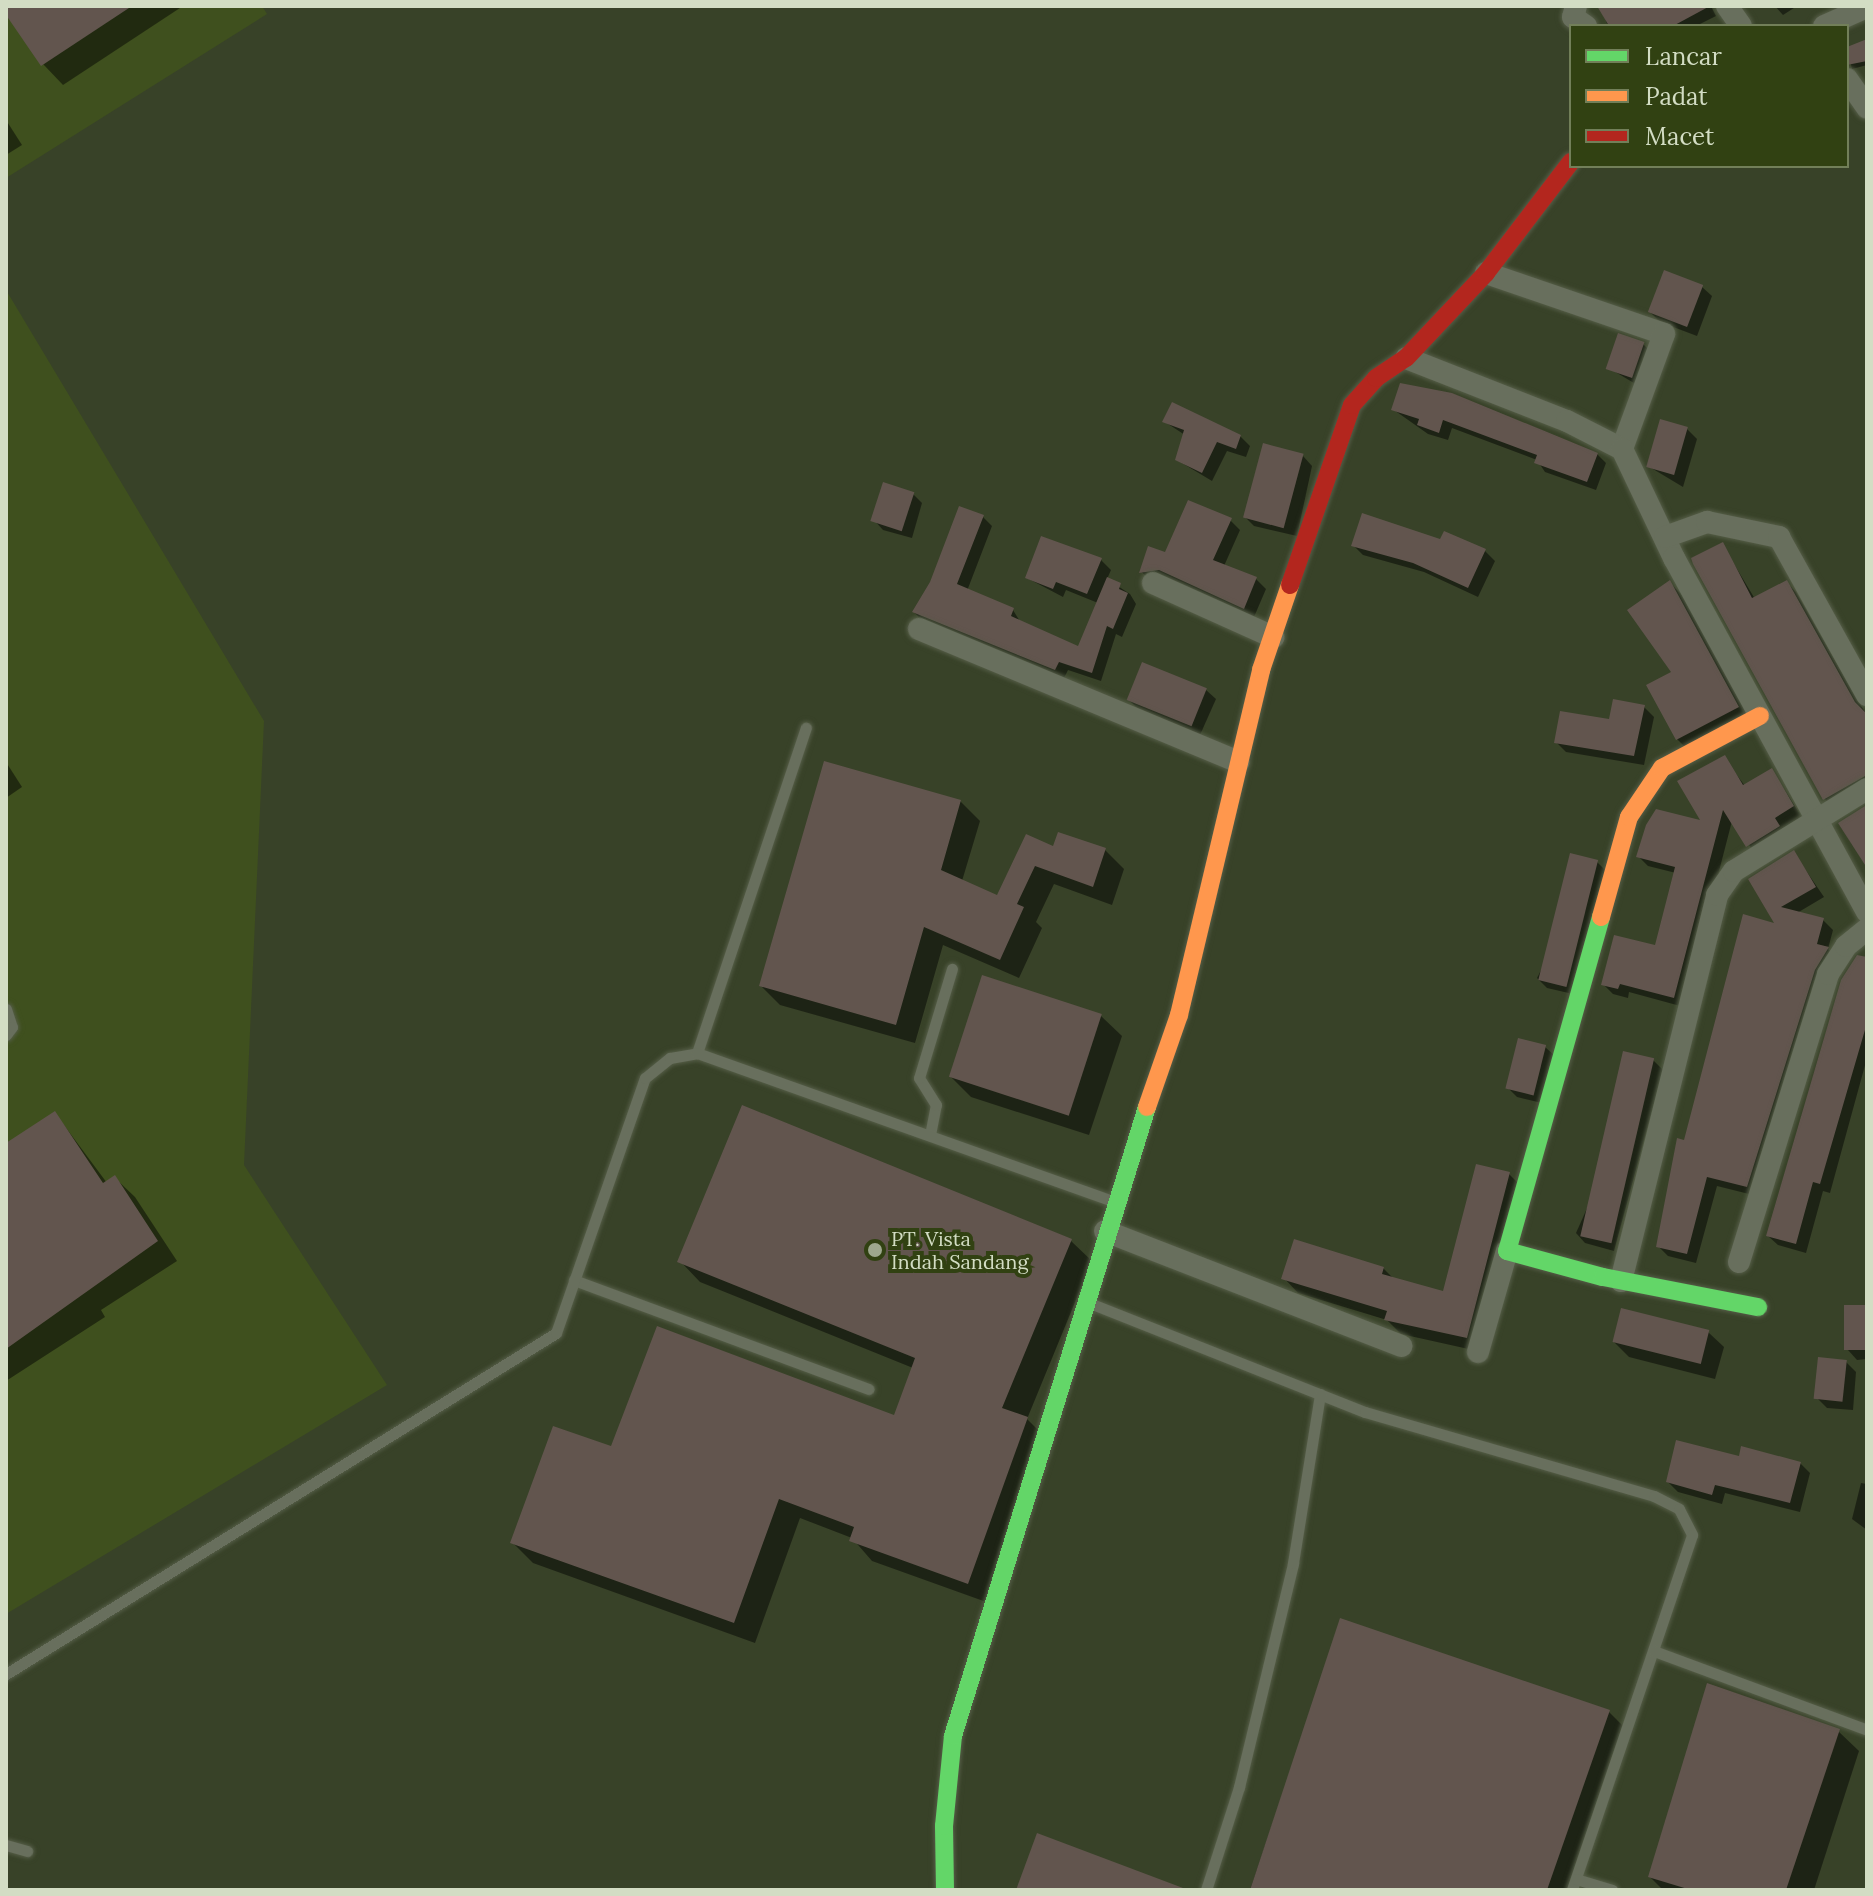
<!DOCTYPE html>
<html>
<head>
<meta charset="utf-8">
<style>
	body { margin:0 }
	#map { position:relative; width:1873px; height:1896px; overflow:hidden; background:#384228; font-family:Lora,serif }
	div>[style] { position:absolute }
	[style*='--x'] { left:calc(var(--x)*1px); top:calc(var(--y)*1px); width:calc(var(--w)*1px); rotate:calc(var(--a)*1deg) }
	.built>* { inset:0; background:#3f501e }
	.shadow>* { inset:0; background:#0007 }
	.building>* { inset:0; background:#62554e; transform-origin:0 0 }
	.roads { filter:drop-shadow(0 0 2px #555d47) drop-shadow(0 0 2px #555d47) }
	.lane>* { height:11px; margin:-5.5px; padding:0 5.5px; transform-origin:5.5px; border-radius:5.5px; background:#686f5d }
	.street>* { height:22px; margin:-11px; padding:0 11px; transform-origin:11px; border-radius:11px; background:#686f5d }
	.fast>* { height:18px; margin:-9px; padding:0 9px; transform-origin:9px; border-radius:9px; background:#63d668 }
	.slow>* { height:18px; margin:-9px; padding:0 9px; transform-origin:9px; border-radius:9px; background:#ff974d }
	.jam>* { height:18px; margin:-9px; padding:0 9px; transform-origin:9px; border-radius:9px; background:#b3261e }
	.dots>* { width:22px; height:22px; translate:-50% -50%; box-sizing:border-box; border:4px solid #314112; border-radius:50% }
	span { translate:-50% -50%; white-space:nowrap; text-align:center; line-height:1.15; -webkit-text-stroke:8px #314112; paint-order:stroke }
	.poi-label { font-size:20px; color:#d3ddc4 }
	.left { translate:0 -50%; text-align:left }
	.frame { position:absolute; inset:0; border:8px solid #d3ddc4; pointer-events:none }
	.legend { position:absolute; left:1569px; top:24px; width:280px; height:144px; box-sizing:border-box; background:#314112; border:2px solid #727f59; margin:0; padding:10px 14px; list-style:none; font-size:24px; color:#d3ddc4 }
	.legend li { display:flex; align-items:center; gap:16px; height:40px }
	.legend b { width:40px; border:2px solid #727f59 }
</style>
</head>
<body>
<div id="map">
	<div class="built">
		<i style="clip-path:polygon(6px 6px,262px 6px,267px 14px,6px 178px)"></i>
		<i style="clip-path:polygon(6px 290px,264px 721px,244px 1165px,387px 1385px,6px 1614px)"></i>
	</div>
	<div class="shadow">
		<i style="clip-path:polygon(6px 6px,183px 6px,63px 85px,43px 64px)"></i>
		<i style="clip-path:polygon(1600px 6px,1711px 6px,1716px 16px,1696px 26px,1608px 26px)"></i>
		<i style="clip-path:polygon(1775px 6px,1797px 6px,1783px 15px)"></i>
		<i style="clip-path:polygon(1867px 42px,1867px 65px,1852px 69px,1847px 49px)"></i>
		<i style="clip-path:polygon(6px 120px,22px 145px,6px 155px)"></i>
		<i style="clip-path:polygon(1702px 287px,1712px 296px,1697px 336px,1660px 322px,1650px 312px)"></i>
		<i style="clip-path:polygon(1643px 344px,1652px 353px,1639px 386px,1607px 367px)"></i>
		<i style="clip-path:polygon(1402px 386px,1597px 454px,1606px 463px,1596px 490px,1545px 472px,1537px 460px,1452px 428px,1448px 440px,1428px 434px,1394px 410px)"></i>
		<i style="clip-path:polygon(1165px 422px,1240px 436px,1250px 446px,1246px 457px,1227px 451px,1212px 481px,1177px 460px,1185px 435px)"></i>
		<i style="clip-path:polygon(1687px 429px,1697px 439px,1683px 487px,1648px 466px)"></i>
		<i style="clip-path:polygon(1303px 456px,1312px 466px,1297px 536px,1254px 526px,1244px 516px)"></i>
		<i style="clip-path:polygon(913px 494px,922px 503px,912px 538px,883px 530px,874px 520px)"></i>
		<i style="clip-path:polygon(983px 517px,992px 526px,967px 591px,1013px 610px,1021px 623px,1079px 648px,1098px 603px,1066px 590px,1063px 597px,1027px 578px,1101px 560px,1111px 570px,1107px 579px,1130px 594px,1136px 604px,1122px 637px,1116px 634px,1101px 681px,1068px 670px,1064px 678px,923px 621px,914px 612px)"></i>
		<i style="clip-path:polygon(1230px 520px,1240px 530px,1224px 566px,1256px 579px,1266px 589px,1254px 617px,1151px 582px,1142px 572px)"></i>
		<i style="clip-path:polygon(1441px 542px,1485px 551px,1495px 561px,1478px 597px,1424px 572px,1363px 555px,1353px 545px)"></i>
		<i style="clip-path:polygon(1722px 544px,1755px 599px,1786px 582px,1796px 592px,1867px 716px,1867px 788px,1834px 808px,1824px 798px)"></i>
		<i style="clip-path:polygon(1670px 583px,1683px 596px,1751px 720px,1690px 752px,1677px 739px)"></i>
		<i style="clip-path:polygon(1206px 690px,1216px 699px,1200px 735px,1139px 710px,1129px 700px)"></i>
		<i style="clip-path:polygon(1644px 707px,1654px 717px,1644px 765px,1566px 752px,1556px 742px)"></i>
		<i style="clip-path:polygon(1724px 758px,1745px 786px,1772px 770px,1802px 817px,1757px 856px,1732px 821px,1684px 1007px,1629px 992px,1628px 998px,1613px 994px,1603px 984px,1656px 948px,1676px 873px,1648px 866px,1639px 857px,1704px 823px)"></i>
		<i style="clip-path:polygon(6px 762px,22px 787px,6px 798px)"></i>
		<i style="clip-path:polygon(960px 801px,980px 821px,962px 881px,998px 897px,1054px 849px,1105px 850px,1124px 869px,1112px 905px,1054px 884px,1036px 922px,1042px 928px,1019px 978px,943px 945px,915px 1043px,780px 1005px,761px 986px)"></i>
		<i style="clip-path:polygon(1794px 853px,1824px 897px,1797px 913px,1823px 920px,1833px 930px,1828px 949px,1837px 958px,1757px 1196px,1717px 1186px,1696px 1263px,1668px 1256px,1658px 1246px,1685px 1142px,1778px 926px,1751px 880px)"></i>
		<i style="clip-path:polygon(1597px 862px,1607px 872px,1573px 994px,1547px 988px,1537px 978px)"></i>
		<i style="clip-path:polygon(1867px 959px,1867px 1058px,1830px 1193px,1823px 1191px,1806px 1253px,1778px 1245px,1768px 1236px)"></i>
		<i style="clip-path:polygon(1101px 1016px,1122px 1036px,1089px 1135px,971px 1097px,951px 1077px)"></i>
		<i style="clip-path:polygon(1545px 1047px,1555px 1056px,1542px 1103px,1517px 1097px,1507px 1087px)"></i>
		<i style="clip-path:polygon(1653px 1060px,1663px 1070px,1614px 1251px,1585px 1243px,1576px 1233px)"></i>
		<i style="clip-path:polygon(55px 1113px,107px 1183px,115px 1178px,135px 1197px,177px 1261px,101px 1310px,105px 1317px,6px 1381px,6px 1145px)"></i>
		<i style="clip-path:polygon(1509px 1174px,1524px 1189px,1482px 1352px,1401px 1334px,1387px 1320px,1298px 1293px,1284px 1278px,1383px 1268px,1395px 1280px,1444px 1294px)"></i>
		<i style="clip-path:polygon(1071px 1241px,1092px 1261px,1027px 1419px,1047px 1439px,989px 1603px,872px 1561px,852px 1538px,800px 1518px,755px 1643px,533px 1563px,512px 1542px,612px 1449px,895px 1417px,913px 1368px,700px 1282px,680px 1261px)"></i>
		<i style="clip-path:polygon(1867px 1307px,1867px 1359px,1857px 1360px,1848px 1350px)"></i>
		<i style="clip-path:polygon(1708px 1332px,1724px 1347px,1715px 1379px,1629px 1357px,1614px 1342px)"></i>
		<i style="clip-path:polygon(1846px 1362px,1856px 1372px,1853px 1410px,1827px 1408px,1817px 1398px)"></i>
		<i style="clip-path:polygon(1740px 1458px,1800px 1463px,1810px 1473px,1800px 1512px,1725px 1493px,1722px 1504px,1678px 1492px,1668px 1482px)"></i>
		<i style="clip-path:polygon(1861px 1483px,1867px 1484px,1867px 1530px,1852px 1519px)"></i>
		<i style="clip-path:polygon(1341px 1621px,1609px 1712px,1630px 1733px,1571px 1890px,1250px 1890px)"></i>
		<i style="clip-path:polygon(1838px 1731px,1859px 1751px,1814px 1890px,1663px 1890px,1650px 1877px)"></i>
	</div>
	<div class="building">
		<i style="clip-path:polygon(6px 6px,132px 6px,41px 66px,6px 15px)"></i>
		<i style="clip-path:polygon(1597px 6px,1710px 6px,1673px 26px,1609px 26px)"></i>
		<i style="clip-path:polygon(1867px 39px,1867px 61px,1847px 65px,1847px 47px)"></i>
		<i style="left:1664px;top:270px;width:42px;height:45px;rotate:21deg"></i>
		<i style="left:1618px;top:333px;width:28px;height:38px;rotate:19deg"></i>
		<i style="clip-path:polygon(1400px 383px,1452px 393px,1598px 453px,1587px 482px,1534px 463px,1537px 455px,1443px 420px,1439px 433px,1417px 425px,1419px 419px,1391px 410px)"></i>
		<i style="clip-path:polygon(1172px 402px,1241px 435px,1236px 449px,1217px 442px,1202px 473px,1175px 460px,1184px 430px,1162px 422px)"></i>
		<i style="left:1660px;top:419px;width:29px;height:50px;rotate:16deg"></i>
		<i style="left:1263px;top:443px;width:42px;height:77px;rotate:15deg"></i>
		<i style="left:883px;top:482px;width:33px;height:41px;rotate:18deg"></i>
		<i style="clip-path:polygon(1188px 500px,1232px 518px,1213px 560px,1257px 577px,1244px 609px,1159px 570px,1139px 573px,1148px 546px,1165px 552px)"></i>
		<i style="clip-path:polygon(959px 506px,984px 515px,957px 584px,1014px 608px,1011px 616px,1078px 646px,1107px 577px,1121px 583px,1119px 589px,1128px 593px,1113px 629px,1107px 626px,1092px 673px,1059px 662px,1055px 670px,912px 612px,930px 582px)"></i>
		<i style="clip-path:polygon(1362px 513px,1440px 539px,1444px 531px,1486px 549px,1468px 588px,1413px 563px,1351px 546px)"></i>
		<i style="clip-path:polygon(1041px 536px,1102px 558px,1087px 594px,1056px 582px,1053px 589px,1025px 578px)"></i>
		<i style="clip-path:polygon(1723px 542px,1752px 598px,1787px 580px,1855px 702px,1867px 714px,1867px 775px,1823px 800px,1693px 564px,1691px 558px)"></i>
		<i style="clip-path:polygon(1670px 580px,1739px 707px,1676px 740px,1646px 685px,1671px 672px,1627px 610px)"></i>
		<i style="left:1142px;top:662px;width:70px;height:41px;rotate:22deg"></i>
		<i style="clip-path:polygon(1613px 699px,1645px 705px,1634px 756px,1554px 743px,1560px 711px,1609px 719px)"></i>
		<i style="clip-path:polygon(1725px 755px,1743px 785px,1772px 768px,1794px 806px,1775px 818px,1780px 826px,1746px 847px,1723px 810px,1674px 998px,1620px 984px,1618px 989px,1601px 985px,1614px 935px,1655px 945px,1675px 867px,1636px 857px,1646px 825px,1656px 809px,1700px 820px,1677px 781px)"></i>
		<i style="clip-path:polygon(824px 761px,961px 800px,941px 870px,997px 895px,1026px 834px,1053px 846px,1058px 832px,1106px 848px,1093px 887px,1035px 866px,1017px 904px,1024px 907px,1000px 960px,924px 927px,896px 1025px,759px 986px)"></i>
		<i style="clip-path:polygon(1865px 806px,1867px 809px,1867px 868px,1838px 823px)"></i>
		<i style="clip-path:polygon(1794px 850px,1816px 887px,1781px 907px,1824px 918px,1817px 944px,1829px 947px,1815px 970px,1747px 1187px,1707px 1177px,1687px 1254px,1656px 1247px,1677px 1138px,1684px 1140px,1743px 914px,1774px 923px,1748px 879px)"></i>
		<i style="left:1570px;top:853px;width:29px;height:131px;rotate:14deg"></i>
		<i style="clip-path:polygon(1857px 955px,1867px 957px,1867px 1023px,1820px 1184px,1813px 1182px,1796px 1244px,1766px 1236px,1841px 980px)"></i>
		<i style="left:982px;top:975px;width:126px;height:107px;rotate:18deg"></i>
		<i style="left:1518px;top:1038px;width:29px;height:52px;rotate:14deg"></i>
		<i style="left:1623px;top:1051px;width:32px;height:190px;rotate:13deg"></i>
		<i style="clip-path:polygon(742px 1105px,1072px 1239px,1002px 1408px,1028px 1417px,968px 1584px,849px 1541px,854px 1527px,779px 1499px,734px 1623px,510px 1543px,553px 1426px,611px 1446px,657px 1326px,894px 1415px,915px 1358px,677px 1262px)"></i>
		<i style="clip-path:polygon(55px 1111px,103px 1183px,115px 1175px,158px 1241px,6px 1349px,6px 1143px)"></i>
		<i style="clip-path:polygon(1476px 1164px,1510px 1172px,1467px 1338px,1384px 1320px,1387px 1311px,1281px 1279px,1294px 1239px,1384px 1267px,1382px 1274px,1443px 1291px)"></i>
		<i style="left:1867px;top:1305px;width:45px;height:23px;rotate:90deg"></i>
		<i style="left:1621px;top:1308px;width:91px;height:35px;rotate:14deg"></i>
		<i style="left:1818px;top:1357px;width:29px;height:42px;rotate:6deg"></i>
		<i style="clip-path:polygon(1676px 1440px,1739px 1456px,1741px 1446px,1801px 1462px,1790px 1503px,1715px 1485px,1712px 1495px,1666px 1482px)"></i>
		<i style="clip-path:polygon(1340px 1618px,1610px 1710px,1547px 1890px,1250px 1890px)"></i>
		<i style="clip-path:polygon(1707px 1683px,1840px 1729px,1786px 1890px,1691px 1890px,1648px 1877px)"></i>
		<i style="clip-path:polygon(1037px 1833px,1183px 1888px,1183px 1890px,1016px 1890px)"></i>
	</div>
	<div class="roads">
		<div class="lane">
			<i style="--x:6;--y:1009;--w:19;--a:72"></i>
			<i style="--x:12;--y:1027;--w:10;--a:127"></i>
			<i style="--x:697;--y:1053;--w:343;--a:-71.5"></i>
			<i style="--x:930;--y:1135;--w:31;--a:-79"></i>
			<i style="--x:936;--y:1105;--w:32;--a:-122"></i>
			<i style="--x:919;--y:1078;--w:114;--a:-73.2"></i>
			<i style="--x:574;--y:1280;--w:314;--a:20.3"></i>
			<i style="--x:1087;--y:1302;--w:299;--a:21.6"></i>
			<i style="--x:1365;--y:1412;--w:301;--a:16.2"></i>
			<i style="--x:1654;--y:1496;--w:28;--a:27"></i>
			<i style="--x:1679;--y:1509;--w:29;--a:63"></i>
			<i style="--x:1692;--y:1535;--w:375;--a:108.7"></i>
			<i style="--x:1654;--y:1651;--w:227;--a:20.3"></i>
			<i style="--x:6;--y:1674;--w:647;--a:-31.8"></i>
			<i style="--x:556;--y:1333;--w:270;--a:-70.8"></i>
			<i style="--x:645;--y:1078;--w:32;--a:-39"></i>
			<i style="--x:670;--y:1058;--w:27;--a:-10"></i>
			<i style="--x:697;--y:1053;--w:442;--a:19.6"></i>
			<i style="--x:6;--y:1845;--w:22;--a:16"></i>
			<i style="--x:1576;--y:1879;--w:38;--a:17"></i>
			<i style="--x:1206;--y:1890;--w:108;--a:-72.2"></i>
			<i style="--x:1239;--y:1787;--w:230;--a:-76.4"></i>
			<i style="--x:1293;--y:1563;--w:171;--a:-80.9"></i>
		</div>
		<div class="street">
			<i style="--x:1576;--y:6;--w:11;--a:105"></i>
			<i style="--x:1573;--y:17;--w:16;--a:35"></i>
			<i style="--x:1727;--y:6;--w:24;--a:55"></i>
			<i style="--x:1824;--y:26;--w:47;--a:-23.8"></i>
			<i style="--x:1847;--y:79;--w:35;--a:55"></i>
			<i style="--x:1486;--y:273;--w:188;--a:18.9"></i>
			<i style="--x:1664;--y:334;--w:122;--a:110.1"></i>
			<i style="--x:1406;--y:358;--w:173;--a:21.4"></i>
			<i style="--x:1567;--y:421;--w:62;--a:27"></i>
			<i style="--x:1622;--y:449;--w:121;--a:64.5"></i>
			<i style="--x:1674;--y:558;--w:403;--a:61.4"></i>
			<i style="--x:1665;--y:537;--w:45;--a:-19.7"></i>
			<i style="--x:1707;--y:522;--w:74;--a:11.8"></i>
			<i style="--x:1779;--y:537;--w:181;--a:60.9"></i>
			<i style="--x:1153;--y:583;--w:132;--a:24.2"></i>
			<i style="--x:919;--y:629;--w:346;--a:22.6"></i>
			<i style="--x:1105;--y:1231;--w:318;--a:21.2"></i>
			<i style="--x:1739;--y:1262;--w:301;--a:-72.8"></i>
			<i style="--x:1828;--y:974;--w:33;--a:-57"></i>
			<i style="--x:1846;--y:946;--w:27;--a:-39"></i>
			<i style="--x:1621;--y:1281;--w:398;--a:-76"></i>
			<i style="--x:1717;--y:895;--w:29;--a:-55"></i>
			<i style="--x:1734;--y:871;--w:156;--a:-31.7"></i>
			<i style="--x:1478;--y:1352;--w:105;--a:-74"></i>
		</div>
		<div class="fast">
			<i style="--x:1601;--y:917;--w:347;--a:105.7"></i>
			<i style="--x:1507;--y:1251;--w:99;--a:15.2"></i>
			<i style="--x:1603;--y:1277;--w:158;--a:11"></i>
			<i style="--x:945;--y:1890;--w:64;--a:-90.9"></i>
			<i style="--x:944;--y:1826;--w:90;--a:-84.3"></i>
			<i style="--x:953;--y:1736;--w:658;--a:-72.86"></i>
		</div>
		<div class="slow">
			<i style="--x:1601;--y:917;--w:104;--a:-74.4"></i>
			<i style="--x:1629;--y:817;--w:59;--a:-56"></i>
			<i style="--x:1662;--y:768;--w:111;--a:-28"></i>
			<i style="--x:1147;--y:1107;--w:97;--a:-70.8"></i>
			<i style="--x:1179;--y:1015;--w:355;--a:-76.6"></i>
			<i style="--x:1261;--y:670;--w:90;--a:-71.2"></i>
		</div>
		<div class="jam">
			<i style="--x:1290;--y:585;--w:190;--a:-71"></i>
			<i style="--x:1352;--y:405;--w:36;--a:-48"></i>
			<i style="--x:1376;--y:378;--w:36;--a:-34"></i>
			<i style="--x:1406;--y:358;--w:117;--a:-46.7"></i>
			<i style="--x:1486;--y:273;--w:140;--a:-52.6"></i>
		</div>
	</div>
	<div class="dots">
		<i style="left:875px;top:1250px;background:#9da78d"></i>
	</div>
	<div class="poi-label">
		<span class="left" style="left:891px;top:1250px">PT. Vista<br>Indah Sandang</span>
	</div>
	<div class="frame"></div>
	<ul class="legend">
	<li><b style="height:10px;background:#63d668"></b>Lancar</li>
	<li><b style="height:10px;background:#ff974d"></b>Padat</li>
	<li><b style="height:10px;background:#b3261e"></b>Macet</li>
	</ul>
</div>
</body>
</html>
